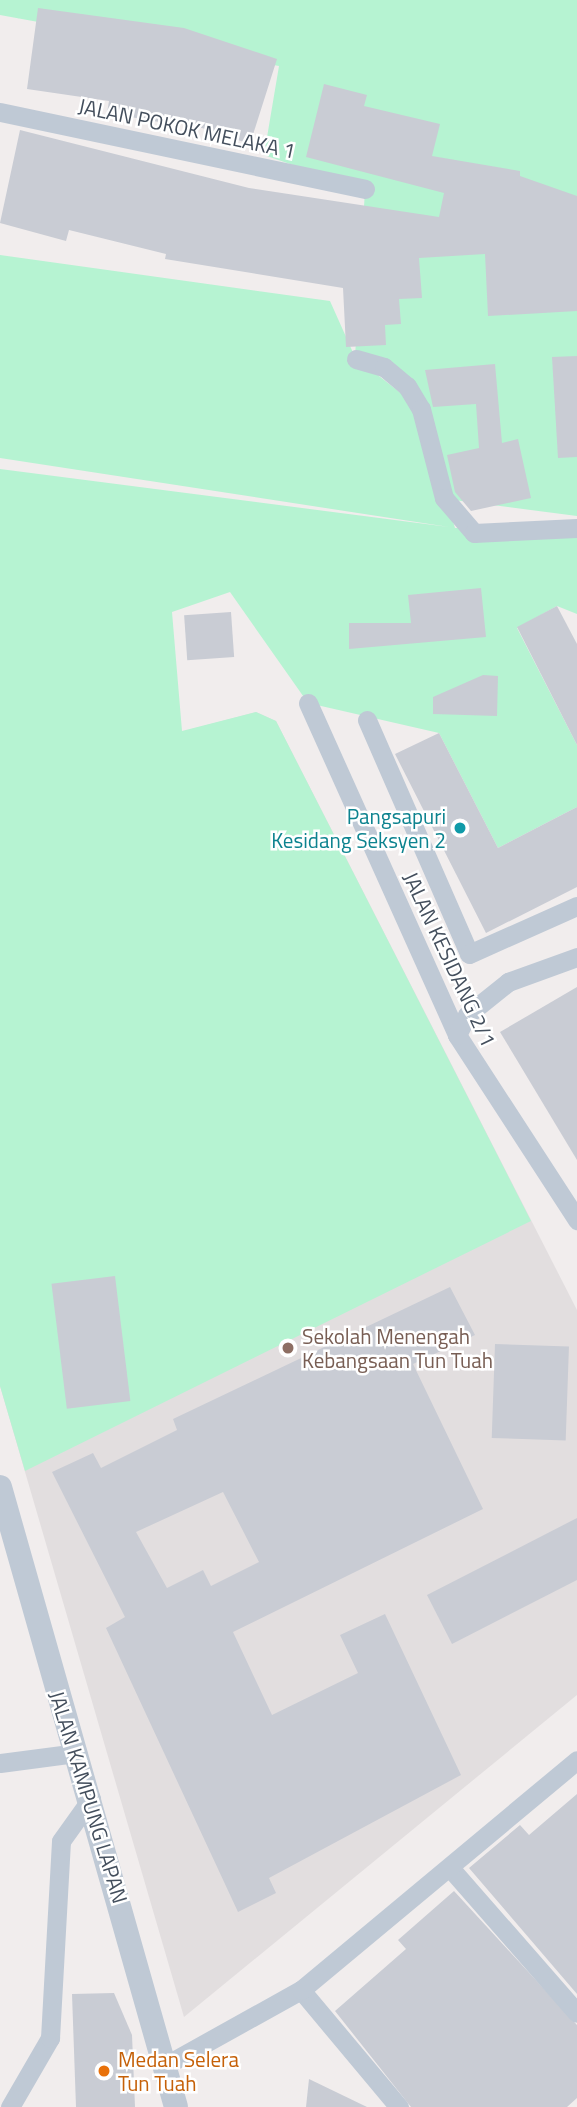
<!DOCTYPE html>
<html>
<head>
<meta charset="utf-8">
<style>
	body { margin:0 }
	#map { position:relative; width:577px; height:2107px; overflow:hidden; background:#f1eded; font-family:"Titillium Web",sans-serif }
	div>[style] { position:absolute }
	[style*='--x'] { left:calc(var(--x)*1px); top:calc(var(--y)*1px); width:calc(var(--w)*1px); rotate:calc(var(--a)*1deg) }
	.education>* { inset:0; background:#e2dedf }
	.green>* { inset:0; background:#b6f3d2 }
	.building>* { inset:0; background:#c9ccd4; transform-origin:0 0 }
	.minor>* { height:19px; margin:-9.5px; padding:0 9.5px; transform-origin:9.5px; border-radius:9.5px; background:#bfc9d5 }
	.tertiary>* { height:24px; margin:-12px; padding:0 12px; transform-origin:12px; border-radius:12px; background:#bfc9d5 }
	.dots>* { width:19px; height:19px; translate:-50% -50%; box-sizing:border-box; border:4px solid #fff; border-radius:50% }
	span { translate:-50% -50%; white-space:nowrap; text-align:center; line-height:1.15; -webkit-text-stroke:5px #fff; paint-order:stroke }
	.street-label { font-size:21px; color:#444f5d }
	.culture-label { font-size:21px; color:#0d838f }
	.right { translate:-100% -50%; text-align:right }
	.education-label { font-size:21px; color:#785e54 }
	.left { translate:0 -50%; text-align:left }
	.food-label { font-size:21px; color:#c56008 }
</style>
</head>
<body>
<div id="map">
	<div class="education">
		<i style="clip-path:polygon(256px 712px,276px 721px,577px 1310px,577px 1695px,184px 2017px,0 1386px,0 780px)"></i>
	</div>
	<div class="green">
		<i style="clip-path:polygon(evenodd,0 0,577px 0,577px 516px,446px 499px,455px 528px,577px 524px,577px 614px,557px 606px,517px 628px,577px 745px,577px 807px,498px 848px,439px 733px,308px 703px,230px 592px,172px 612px,182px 731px,256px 712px,276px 721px,531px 1221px,25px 1471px,0 1386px,0 469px,449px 527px,0 458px,0 255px,330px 301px,355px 357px,365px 190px,264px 155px,279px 66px,0 15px,0 0,361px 362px,406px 386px,411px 401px,361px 362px)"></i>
	</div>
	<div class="building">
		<i style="clip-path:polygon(38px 8px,184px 28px,277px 59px,250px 144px,172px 118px,171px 124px,107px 113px,109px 101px,27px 89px)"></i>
		<i style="clip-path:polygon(324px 84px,367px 95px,364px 106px,440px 124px,432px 156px,520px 171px,520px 176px,577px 196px,577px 311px,488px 316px,485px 254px,419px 258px,422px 298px,399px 299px,401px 324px,385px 325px,386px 345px,346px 347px,343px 288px,165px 259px,166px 254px,69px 230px,66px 241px,0 223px,20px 130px,249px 188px,439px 217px,444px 193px,306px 157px)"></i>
		<i style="clip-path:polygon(577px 356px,577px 457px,558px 458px,552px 357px)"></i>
		<i style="clip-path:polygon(495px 364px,502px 443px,518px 439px,531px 498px,471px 511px,455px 492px,447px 455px,479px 448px,476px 404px,433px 407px,425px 370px)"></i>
		<i style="clip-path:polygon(481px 588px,486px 637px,349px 649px,349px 623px,411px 623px,408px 595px)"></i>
		<i style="clip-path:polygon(557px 606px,577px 644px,577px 745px,517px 627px)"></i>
		<i style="left:231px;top:612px;width:45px;height:47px;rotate:86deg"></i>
		<i style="clip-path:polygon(483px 675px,498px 676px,497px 716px,433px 714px,433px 697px)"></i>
		<i style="clip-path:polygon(439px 733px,498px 848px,577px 807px,577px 887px,486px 933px,395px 754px)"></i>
		<i style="clip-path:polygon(577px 987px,577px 1160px,500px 1032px)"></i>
		<i style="left:115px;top:1276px;width:126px;height:64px;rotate:83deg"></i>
		<i style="clip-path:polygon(evenodd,450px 1287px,475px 1335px,413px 1364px,483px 1509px,233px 1632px,272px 1715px,358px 1673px,340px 1635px,385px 1614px,461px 1775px,269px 1878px,276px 1893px,238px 1912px,106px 1628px,125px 1617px,52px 1472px,93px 1453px,101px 1468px,177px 1430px,173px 1419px,450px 1287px,223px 1492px,259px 1562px,211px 1586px,203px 1570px,167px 1588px,136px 1532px,223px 1492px)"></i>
		<i style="left:495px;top:1344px;width:74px;height:94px;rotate:2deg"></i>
		<i style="clip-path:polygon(577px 1518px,577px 1580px,452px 1644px,427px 1595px)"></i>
		<i style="clip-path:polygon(577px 1794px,577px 1994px,469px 1868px,520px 1825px,529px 1835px)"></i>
		<i style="clip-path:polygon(454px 1891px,577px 2025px,577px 2098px,567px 2107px,411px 2107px,335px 2011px,406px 1949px,398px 1940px)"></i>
		<i style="clip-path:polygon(114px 1993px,132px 2035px,135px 2107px,76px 2107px,72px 1994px)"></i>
		<i style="clip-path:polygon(309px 2079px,367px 2107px,306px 2107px)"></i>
	</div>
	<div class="minor">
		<i style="--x:0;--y:112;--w:373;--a:11.9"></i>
		<i style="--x:356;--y:359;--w:29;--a:16"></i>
		<i style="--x:384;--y:367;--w:30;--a:40"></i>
		<i style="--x:407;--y:386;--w:27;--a:59"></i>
		<i style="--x:421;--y:409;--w:92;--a:75.5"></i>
		<i style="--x:444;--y:498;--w:46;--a:49.4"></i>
		<i style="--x:474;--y:533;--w:103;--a:-2.8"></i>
		<i style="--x:308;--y:703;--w:364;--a:65.8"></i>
		<i style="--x:457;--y:1035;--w:221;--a:57"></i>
		<i style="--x:367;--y:720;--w:255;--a:66.4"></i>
		<i style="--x:469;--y:954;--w:118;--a:-24"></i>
		<i style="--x:457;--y:1035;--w:22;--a:-63"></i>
		<i style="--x:467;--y:1015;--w:53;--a:-38.8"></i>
		<i style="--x:508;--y:982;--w:73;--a:-19.9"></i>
		<i style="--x:0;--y:1763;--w:78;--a:-7.4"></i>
		<i style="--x:451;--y:1869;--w:191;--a:48.8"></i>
		<i style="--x:301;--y:1990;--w:153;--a:50.1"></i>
		<i style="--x:166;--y:2065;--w:154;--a:-29.1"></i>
		<i style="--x:301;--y:1990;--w:359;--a:-39.8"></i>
		<i style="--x:10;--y:2107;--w:80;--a:-59.9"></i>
		<i style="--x:50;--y:2038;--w:197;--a:-86.8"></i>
		<i style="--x:61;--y:1841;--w:52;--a:-54.5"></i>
	</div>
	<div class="tertiary">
		<i style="--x:0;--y:1487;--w:644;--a:74.15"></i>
	</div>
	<div class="dots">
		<i style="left:460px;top:828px;background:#0f9aa8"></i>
		<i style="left:288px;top:1348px;background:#8d6e63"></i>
		<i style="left:104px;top:2071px;background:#e8710a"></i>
	</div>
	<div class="street-label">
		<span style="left:187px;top:128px;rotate:12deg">JALAN POKOK MELAKA 1</span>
		<span style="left:450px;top:959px;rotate:65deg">JALAN KESIDANG 2/1</span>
		<span style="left:89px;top:1797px;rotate:73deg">JALAN KAMPUNG LAPAN</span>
	</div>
	<div class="culture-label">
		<span class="right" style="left:446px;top:828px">Pangsapuri<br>Kesidang Seksyen 2</span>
	</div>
	<div class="education-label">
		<span class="left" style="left:302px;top:1348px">Sekolah Menengah<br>Kebangsaan Tun Tuah</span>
	</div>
	<div class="food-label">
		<span class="left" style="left:118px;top:2071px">Medan Selera<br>Tun Tuah</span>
	</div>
</div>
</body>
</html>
